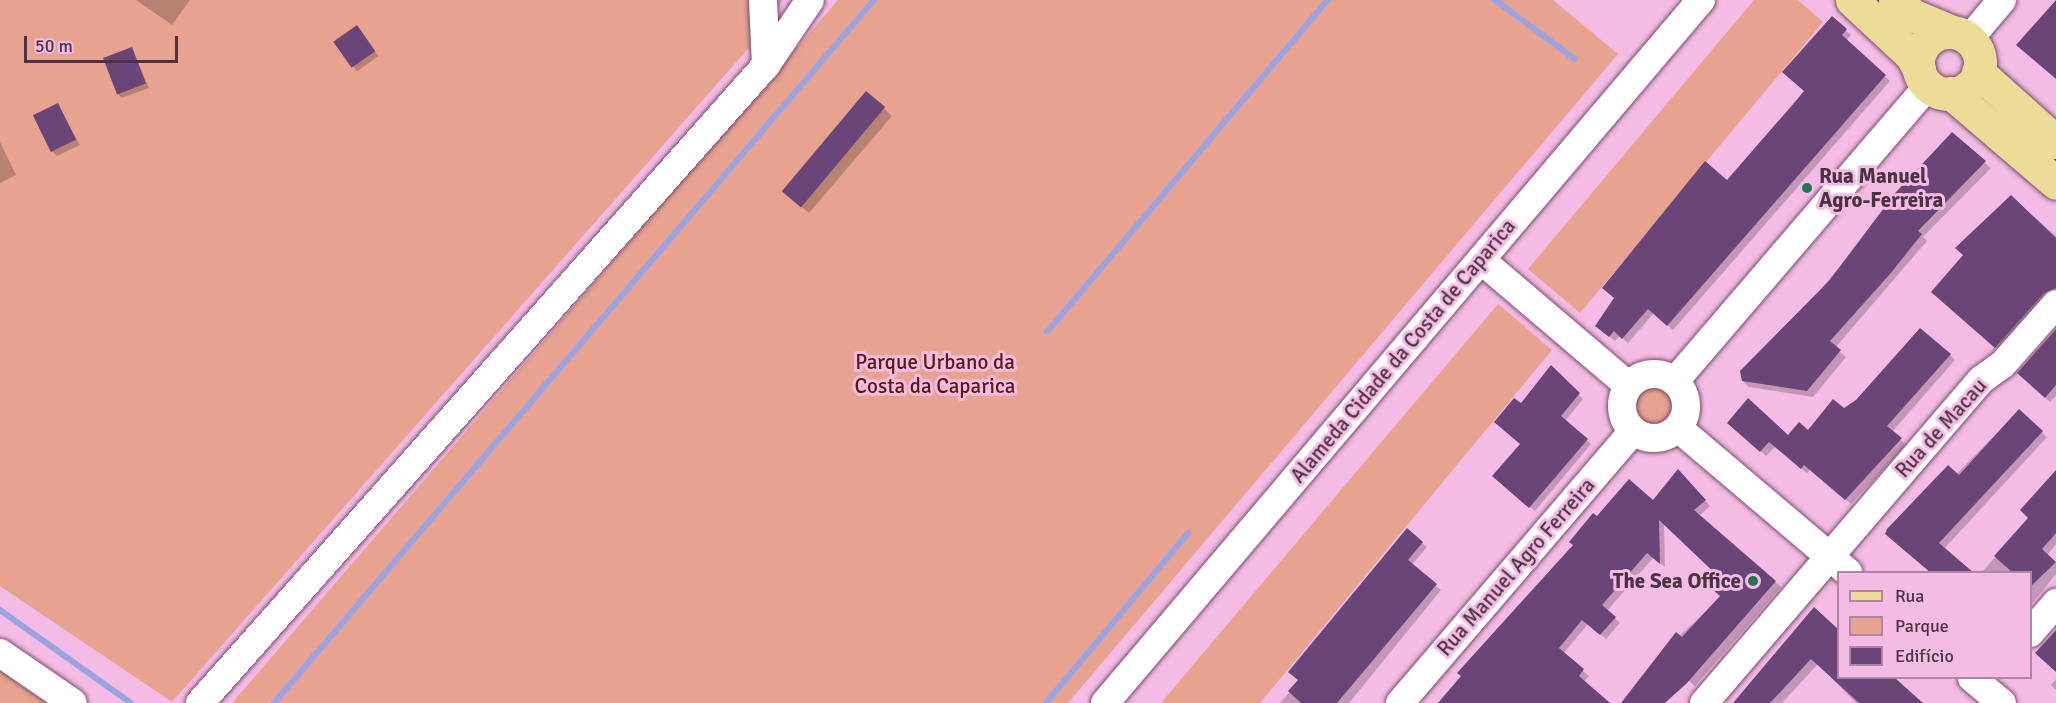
<!DOCTYPE html>
<html>
<head>
<meta charset="utf-8">
<style>
	body { margin:0 }
	#map { position:relative; width:2056px; height:703px; overflow:hidden; background:#f4bce4; font-family:Signika,sans-serif }
	div>[style] { position:absolute }
	[style*='--x'] { left:calc(var(--x)*1px); top:calc(var(--y)*1px); width:calc(var(--w)*1px); rotate:calc(var(--a)*1deg) }
	.green>* { inset:0; background:#e7a390 }
	.round { border-radius:50% }
	.shadow>* { inset:0; background:#0003; transform-origin:0 0 }
	.stream>* { height:6px; margin:-3px; padding:0 3px; transform-origin:3px; border-radius:3px; background:#9aa4e3 }
	.building>* { inset:0; background:#6a4577; transform-origin:0 0 }
	.roads { filter:drop-shadow(0 0 2px #7b4b6f) drop-shadow(0 0 2px #7b4b6f) }
	.minor>* { height:28px; margin:-14px; padding:0 14px; transform-origin:14px; border-radius:14px; background:#fff }
	.minor>.ring { margin:-14px; padding:0; box-sizing:content-box; background:none; border:28px solid #fff; border-radius:50% }
	.major>* { height:33px; margin:-16.5px; padding:0 16.5px; transform-origin:16.5px; border-radius:16.5px; background:#ebdc98 }
	.major>.ring { margin:-16.5px; padding:0; box-sizing:content-box; background:none; border:33px solid #ebdc98; border-radius:50% }
	.dots>* { width:16px; height:16px; translate:-50% -50%; box-sizing:border-box; border:3px solid #f4bce4; border-radius:50% }
	span { translate:-50% -50%; white-space:nowrap; text-align:center; line-height:1.15; -webkit-text-stroke:6px #f4bce4; paint-order:stroke }
	.poi-label { font-size:21px; color:#4a3343; font-weight:700 }
	.left { translate:0 -50%; text-align:left }
	.right { translate:-100% -50%; text-align:right }
	.street-label { font-size:21px; color:#4a3343 }
	.park-label { font-size:21px; color:#591a07 }
	.legend { position:absolute; left:1837px; top:571px; width:195px; height:108px; box-sizing:border-box; background:#f4bce4; border:2px solid #b085a4; margin:0; padding:8px 10px; list-style:none; font-size:18px; color:#4a3343 }
	.legend li { display:flex; align-items:center; gap:12px; height:30px }
	.legend b { width:30px; border:2px solid #b085a4 }
	.scale { position:absolute; left:24px; top:36px; width:154px; height:27px; box-sizing:border-box; border:3px solid #4a3343; border-top:0; padding-left:8px; font-size:18px; line-height:21px; white-space:nowrap; color:#4a3343; -webkit-text-stroke:4px #f4bce4; paint-order:stroke }
</style>
</head>
<body>
<div id="map">
	<div class="green">
		<i style="clip-path:polygon(0 0,782px 0,762px 33px,172px 702px,0 586px)"></i>
		<i style="clip-path:polygon(838px 0,1553px 0,1618px 54px,1068px 703px,232px 703px)"></i>
		<i style="clip-path:polygon(1754px 0,1798px 0,1823px 22px,1580px 313px,1528px 269px)"></i>
		<i style="clip-path:polygon(1498px 304px,1552px 350px,1260px 703px,1161px 703px)"></i>
		<i class="round" style="left:1636px;top:388px;width:36px;height:36px"></i>
		<i style="clip-path:polygon(0 665px,55px 703px,0 703px)"></i>
	</div>
	<div class="shadow">
		<i style="clip-path:polygon(136px 0,190px 0,172px 25px)"></i>
		<i style="clip-path:polygon(1832px 19px,1851px 35px,1846px 41px,1890px 81px,1673px 330px,1654px 313px,1628px 343px,1620px 336px,1615px 341px,1602px 331px,1806px 91px)"></i>
		<i style="left:357px;top:27px;width:36px;height:26px;rotate:54deg"></i>
		<i style="clip-path:polygon(132px 49px,149px 88px,122px 98px,117px 93px)"></i>
		<i style="clip-path:polygon(867px 93px,892px 116px,809px 213px,791px 198px)"></i>
		<i style="clip-path:polygon(58px 105px,80px 145px,57px 156px,52px 151px)"></i>
		<i style="clip-path:polygon(1952px 134px,1991px 168px,1923px 237px,1927px 241px,1835px 348px,1846px 357px,1813px 397px,1749px 387px,1743px 381px)"></i>
		<i style="clip-path:polygon(0 142px,16px 175px,0 183px)"></i>
		<i style="clip-path:polygon(2011px 197px,2056px 236px,2056px 295px,2001px 351px,1938px 297px)"></i>
		<i style="clip-path:polygon(2056px 331px,2056px 396px,2050px 402px,2024px 378px)"></i>
		<i style="clip-path:polygon(1950px 355px,1955px 360px,1892px 432px,1906px 445px,1851px 504px,1810px 470px,1807px 473px,1775px 447px,1766px 456px,1735px 428px,1788px 437px,1809px 432px)"></i>
		<i style="clip-path:polygon(1551px 367px,1583px 399px,1565px 421px,1591px 444px,1535px 511px,1499px 481px,1522px 444px)"></i>
		<i style="clip-path:polygon(2019px 411px,2047px 437px,1944px 549px,1972px 572px,1930px 572px,1892px 539px)"></i>
		<i style="clip-path:polygon(2056px 473px,2056px 544px,2047px 555px,2056px 563px,2056px 574px,2030px 606px,2030px 572px,1982px 572px,2030px 518px)"></i>
		<i style="clip-path:polygon(1684px 477px,1710px 506px,1699px 516px,1781px 587px,1695px 686px,1659px 655px,1722px 596px,1723px 579px,1664px 523px,1665px 567px,1653px 558px,1607px 611px,1620px 623px,1606px 639px,1588px 624px,1563px 654px,1589px 676px,1583px 682px,1608px 703px,1441px 703px,1597px 518px,1653px 502px)"></i>
		<i style="clip-path:polygon(1422px 543px,1427px 547px,1412px 565px,1441px 590px,1349px 703px,1280px 703px)"></i>
		<i style="clip-path:polygon(1814px 609px,1838px 678px,1892px 678px,1921px 703px,1856px 703px,1818px 664px,1782px 703px,1735px 703px)"></i>
		<i style="clip-path:polygon(2056px 679px,2056px 690px,2051px 685px)"></i>
	</div>
	<div class="stream">
		<i style="--x:1495;--y:0;--w:99;--a:36.4"></i>
		<i style="--x:1047;--y:332;--w:435;--a:-49.8"></i>
		<i style="--x:0;--y:610;--w:161;--a:35.4"></i>
		<i style="--x:274;--y:703;--w:924;--a:-49.52"></i>
		<i style="--x:1046;--y:703;--w:222;--a:-50.1"></i>
	</div>
	<div class="building">
		<i style="clip-path:polygon(2056px 0,2056px 79px,2016px 45px)"></i>
		<i style="clip-path:polygon(1832px 16px,1847px 29px,1842px 35px,1886px 75px,1667px 326px,1648px 309px,1622px 339px,1614px 331px,1609px 337px,1595px 326px,1614px 298px,1602px 288px,1705px 161px,1727px 180px,1794px 103px,1804px 91px,1782px 72px)"></i>
		<i style="left:357px;top:25px;width:32px;height:29px;rotate:55deg"></i>
		<i style="left:132px;top:47px;width:39px;height:31px;rotate:69deg"></i>
		<i style="left:866px;top:91px;width:25px;height:131px;rotate:40deg"></i>
		<i style="left:58px;top:103px;width:41px;height:28px;rotate:64deg"></i>
		<i style="clip-path:polygon(1952px 132px,1986px 161px,1918px 231px,1922px 234px,1890px 274px,1830px 341px,1841px 350px,1807px 391px,1742px 381px,1740px 371px,1829px 281px,1896px 192px)"></i>
		<i style="clip-path:polygon(2011px 195px,2056px 238px,2056px 288px,2044px 293px,1995px 348px,1931px 292px,1963px 255px,1955px 248px)"></i>
		<i style="clip-path:polygon(1920px 328px,1951px 354px,1887px 426px,1902px 438px,1845px 500px,1804px 465px,1801px 469px,1769px 442px,1760px 452px,1727px 423px,1748px 398px,1788px 435px,1799px 422px,1808px 430px,1833px 399px,1844px 408px,1856px 400px)"></i>
		<i style="clip-path:polygon(2056px 329px,2056px 385px,2045px 398px,2017px 373px)"></i>
		<i style="clip-path:polygon(1551px 365px,1580px 393px,1561px 416px,1588px 439px,1529px 508px,1492px 476px,1520px 444px,1494px 422px,1514px 398px,1521px 403px)"></i>
		<i style="clip-path:polygon(2019px 409px,2043px 431px,1939px 543px,1974px 573px,1931px 573px,1885px 534px,1887px 529px,1948px 465px,1959px 475px)"></i>
		<i style="clip-path:polygon(1678px 469px,1706px 500px,1694px 510px,1776px 581px,1687px 683px,1665px 703px,1621px 703px,1676px 632px,1682px 637px,1720px 596px,1712px 589px,1721px 579px,1659px 520px,1660px 564px,1647px 553px,1602px 605px,1616px 617px,1600px 635px,1582px 620px,1559px 648px,1584px 669px,1579px 676px,1610px 703px,1438px 703px,1461px 676px,1457px 673px,1573px 545px,1569px 542px,1593px 513px,1597px 516px,1629px 479px,1653px 500px)"></i>
		<i style="clip-path:polygon(2056px 470px,2056px 533px,2042px 549px,2056px 562px,2031px 586px,2031px 573px,2013px 573px,1994px 556px,2028px 518px,2020px 510px)"></i>
		<i style="clip-path:polygon(1407px 528px,1423px 542px,1408px 560px,1437px 584px,1337px 703px,1301px 703px,1288px 691px,1298px 680px,1288px 672px)"></i>
		<i style="clip-path:polygon(1814px 607px,1839px 630px,1839px 678px,1895px 678px,1923px 703px,1859px 703px,1811px 659px,1770px 703px,1733px 703px)"></i>
		<i style="clip-path:polygon(2056px 630px,2056px 672px,2035px 653px)"></i>
	</div>
	<div class="roads">
		<div class="minor">
			<i style="--x:763;--y:0;--w:65;--a:87.4"></i>
			<i style="--x:1969;--y:39;--w:51;--a:-49.8"></i>
			<i style="--x:1481;--y:260;--w:194;--a:40.4"></i>
			<i class="ring" style="left:1622px;top:374px;width:36px;height:36px"></i>
			<i style="--x:1675;--y:381;--w:389;--a:-49.4"></i>
			<i style="--x:1678;--y:428;--w:223;--a:40.3"></i>
			<i style="--x:2030;--y:633;--w:40;--a:-49"></i>
			<i style="--x:0;--y:653;--w:88;--a:34.4"></i>
			<i style="--x:1972;--y:678;--w:39;--a:40"></i>
			<i style="--x:200;--y:703;--w:853;--a:-48.42"></i>
			<i style="--x:766;--y:65;--w:78;--a:-55.9"></i>
			<i style="--x:1105;--y:703;--w:922;--a:-49.71"></i>
			<i style="--x:1400;--y:703;--w:358;--a:-49.4"></i>
			<i style="--x:1704;--y:703;--w:426;--a:-49.4"></i>
			<i style="--x:1981;--y:380;--w:27;--a:-36"></i>
			<i style="--x:2003;--y:364;--w:80;--a:-48.5"></i>
		</div>
		<div class="major">
			<i style="--x:1852;--y:0;--w:81;--a:43"></i>
			<i style="--x:1911;--y:55;--w:16;--a:60"></i>
			<i style="--x:1895;--y:0;--w:23;--a:41"></i>
			<i style="--x:1912;--y:15;--w:43;--a:23"></i>
			<i class="ring" style="left:1918px;top:32px;width:29px;height:29px"></i>
			<i style="--x:1978;--y:72;--w:105;--a:41.9"></i>
			<i style="--x:1951;--y:93;--w:138;--a:40.6"></i>
		</div>
	</div>
	<div class="dots">
		<i style="left:1807px;top:188px;background:#1e764a"></i>
		<i style="left:1753px;top:581px;background:#1e764a"></i>
	</div>
	<div class="poi-label">
		<span class="left" style="left:1819px;top:188px">Rua Manuel<br>Agro-Ferreira</span>
		<span class="right" style="left:1741px;top:581px">The Sea Office</span>
	</div>
	<div class="street-label">
		<span style="left:1403px;top:351px;rotate:-50deg">Alameda Cidade da Costa de Caparica</span>
		<span style="left:1941px;top:428px;rotate:-48deg">Rua de Macau</span>
		<span style="left:1516px;top:567px;rotate:-49deg">Rua Manuel Agro Ferreira</span>
	</div>
	<div class="park-label">
		<span style="left:935px;top:374px">Parque Urbano da<br>Costa da Caparica</span>
	</div>
	<ul class="legend">
	<li><b style="height:8px;background:#ebdc98"></b>Rua</li>
	<li><b style="height:16px;background:#e7a390"></b>Parque</li>
	<li><b style="height:16px;background:#6a4577"></b>Edifício</li>
	</ul>
	<div class="scale">50 m</div>
</div>
</body>
</html>
